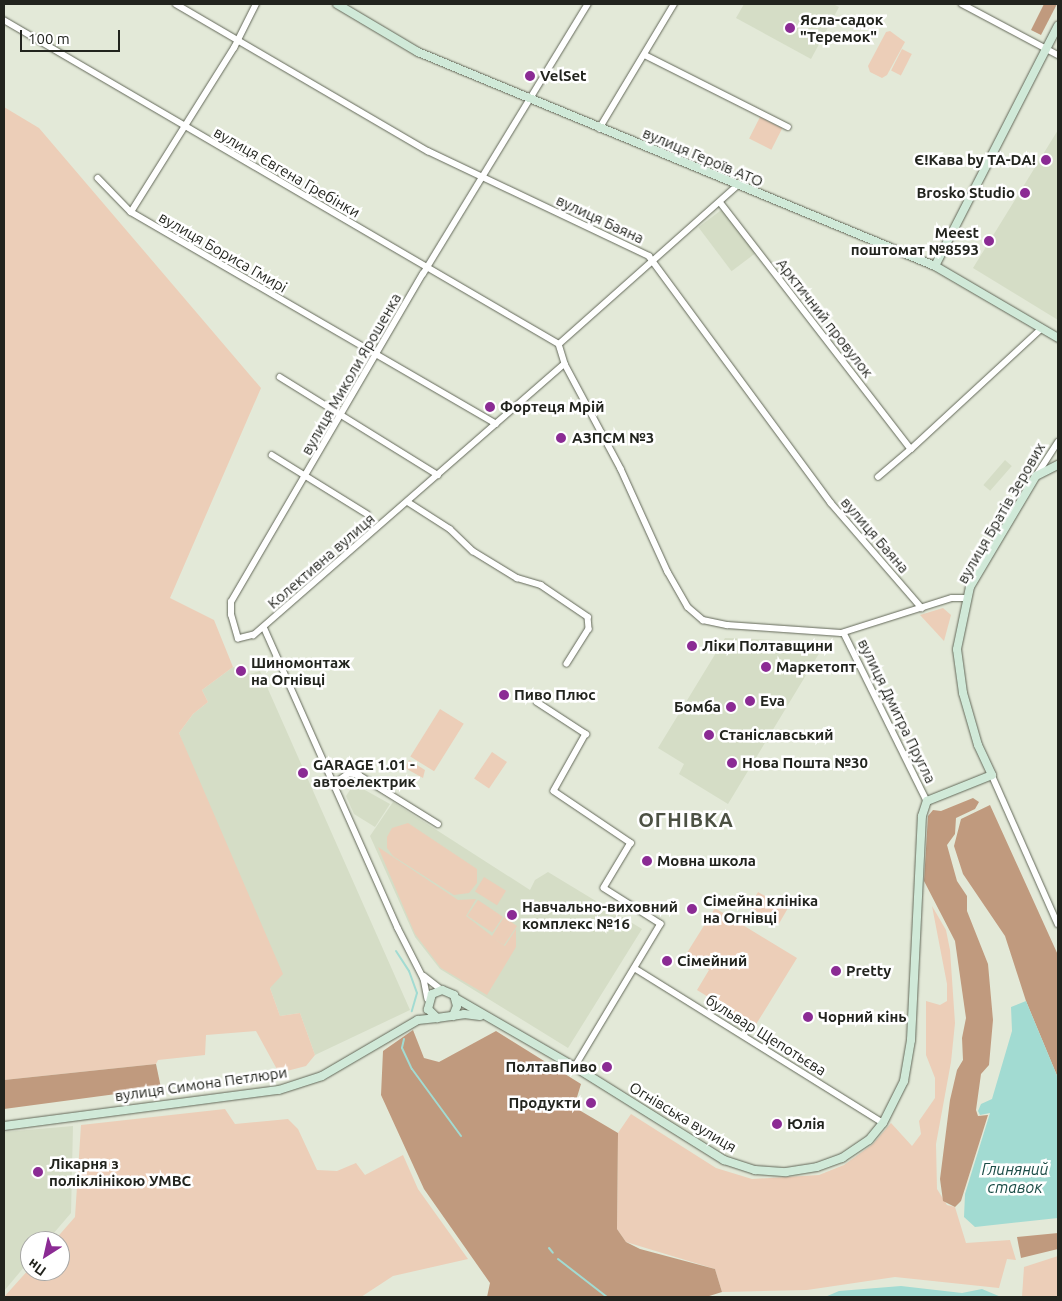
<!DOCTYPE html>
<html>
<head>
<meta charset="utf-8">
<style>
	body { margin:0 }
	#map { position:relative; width:1062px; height:1301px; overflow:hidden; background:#e3e9d8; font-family:Ubuntu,sans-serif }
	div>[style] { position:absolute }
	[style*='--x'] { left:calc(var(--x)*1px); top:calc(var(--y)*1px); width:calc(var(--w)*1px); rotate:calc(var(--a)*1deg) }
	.built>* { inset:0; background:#d5ddc6; transform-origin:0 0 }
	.green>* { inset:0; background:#ecceb8; transform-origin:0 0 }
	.forest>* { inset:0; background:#c09a7e }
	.water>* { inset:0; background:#a2dbd2 }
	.stream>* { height:2px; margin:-1px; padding:0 1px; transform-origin:1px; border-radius:1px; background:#a2dbd2 }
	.roads { filter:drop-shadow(0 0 1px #636859) drop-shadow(0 0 1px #636859) }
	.street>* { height:5.5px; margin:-2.75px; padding:0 2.75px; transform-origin:2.75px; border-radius:2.75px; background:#fff }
	.secondary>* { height:8px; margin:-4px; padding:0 4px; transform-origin:4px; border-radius:4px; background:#d0e9d8 }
	.dots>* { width:14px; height:14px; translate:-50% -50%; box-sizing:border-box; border:2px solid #fff; border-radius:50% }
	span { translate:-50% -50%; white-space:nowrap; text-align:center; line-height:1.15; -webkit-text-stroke:5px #fff; paint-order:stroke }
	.poi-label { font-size:15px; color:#22241e; font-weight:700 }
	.left { translate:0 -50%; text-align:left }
	.right { translate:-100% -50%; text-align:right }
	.street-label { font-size:15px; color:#22241e }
	.water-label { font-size:16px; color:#1c4d47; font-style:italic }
	.district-label { font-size:20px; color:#4c5143; font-weight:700; letter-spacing:1px }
	.frame { position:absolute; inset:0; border:5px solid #22241e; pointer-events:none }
	.north { position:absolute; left:20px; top:1231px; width:50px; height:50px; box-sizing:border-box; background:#fff; border:1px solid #a7a7a5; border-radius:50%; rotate:215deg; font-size:14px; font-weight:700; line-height:20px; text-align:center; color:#22241e }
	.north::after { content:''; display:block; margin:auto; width:18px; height:22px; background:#8b2b94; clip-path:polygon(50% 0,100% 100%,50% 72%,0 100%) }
	.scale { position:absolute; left:20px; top:30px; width:100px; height:22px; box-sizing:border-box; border:2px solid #22241e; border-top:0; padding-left:6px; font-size:15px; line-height:18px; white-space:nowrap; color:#22241e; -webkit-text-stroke:4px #fff; paint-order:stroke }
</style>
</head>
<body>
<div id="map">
	<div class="built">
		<i style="clip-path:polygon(744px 4px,833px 4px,839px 7px,811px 59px,736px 18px)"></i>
		<i style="clip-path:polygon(1058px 130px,1058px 320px,973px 268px)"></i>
		<i style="left:724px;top:208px;width:55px;height:32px;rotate:53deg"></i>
		<i style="left:1005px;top:460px;width:9px;height:33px;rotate:41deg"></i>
		<i style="clip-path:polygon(725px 638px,826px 642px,728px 804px,679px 774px,684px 764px,658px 748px)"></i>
		<i style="clip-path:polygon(233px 667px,250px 674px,260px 671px,410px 1010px,315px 1055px,300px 1013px,280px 1016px,179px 733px,193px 714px,208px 702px,202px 690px)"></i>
		<i style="clip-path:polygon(354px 784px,390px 804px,375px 827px,354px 814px,346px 796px)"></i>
		<i style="clip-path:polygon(393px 802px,530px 890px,535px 880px,548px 872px,642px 929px,568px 1048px,440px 969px,415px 937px,370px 836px)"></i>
		<i style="clip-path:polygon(73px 1126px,71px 1213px,47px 1241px,30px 1241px,30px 1260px,4px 1291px,4px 1132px)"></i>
	</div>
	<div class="green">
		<i style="clip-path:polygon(890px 31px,905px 42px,887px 75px,882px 78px,870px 72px,868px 66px,886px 32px)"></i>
		<i style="left:902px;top:49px;width:11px;height:24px;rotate:27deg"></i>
		<i style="clip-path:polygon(4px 107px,39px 128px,261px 388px,170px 598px,214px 620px,233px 667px,202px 690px,208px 702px,193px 714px,179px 733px,283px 974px,270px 988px,280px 1016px,300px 1013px,315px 1055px,306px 1066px,279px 1073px,256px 1031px,206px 1035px,205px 1055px,158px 1060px,156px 1064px,4px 1080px)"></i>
		<i style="left:760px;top:117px;width:25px;height:24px;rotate:27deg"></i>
		<i style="clip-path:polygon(943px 608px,951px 615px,944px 641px,920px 615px)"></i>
		<i style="left:440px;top:709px;width:28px;height:56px;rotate:32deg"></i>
		<i style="left:492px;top:752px;width:18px;height:32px;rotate:34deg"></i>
		<i style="clip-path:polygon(409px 760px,425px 770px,423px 778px,405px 768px)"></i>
		<i style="clip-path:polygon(408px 823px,477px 869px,477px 883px,469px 893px,454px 895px,393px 856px,387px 848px,387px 837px,392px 828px)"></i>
		<i style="clip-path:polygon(378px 847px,458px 900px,476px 899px,466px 916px,492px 936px,504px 917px,517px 926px,504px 945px,491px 937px,505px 946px,516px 929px,516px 947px,487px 995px,441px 968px,415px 934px)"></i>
		<i style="left:484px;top:877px;width:26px;height:17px;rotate:32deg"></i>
		<i style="left:758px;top:892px;width:34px;height:18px;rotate:30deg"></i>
		<i style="left:478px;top:900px;width:30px;height:19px;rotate:34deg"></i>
		<i style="clip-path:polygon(932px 906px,946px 930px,950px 950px,955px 1023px,951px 1062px,936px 1144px,937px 1189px,947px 1205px,955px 1207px,966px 1243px,1010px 1240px,1016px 1260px,1007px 1259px,999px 1288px,895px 1277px,807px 1290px,722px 1292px,715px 1269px,626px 1242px,617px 1229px,618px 1133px,631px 1114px,716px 1168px,752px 1179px,819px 1175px,844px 1165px,873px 1144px,891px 1123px,912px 1146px,921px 1134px,919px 1121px,935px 1098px,935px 1078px,926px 1055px,926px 1001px,940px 1005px,947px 1001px,947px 984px)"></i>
		<i style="clip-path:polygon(715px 908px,797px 958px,755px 1026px,697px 990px,709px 970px,685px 956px)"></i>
		<i style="clip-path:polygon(225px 1109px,235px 1124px,288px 1119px,298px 1129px,317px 1170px,337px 1171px,356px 1163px,365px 1175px,403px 1155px,418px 1189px,468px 1259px,393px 1276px,361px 1297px,4px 1297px,30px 1268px,30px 1271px,60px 1271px,60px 1241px,54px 1241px,75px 1217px,81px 1125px)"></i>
		<i style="clip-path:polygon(1058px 1256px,1058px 1297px,1022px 1297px,1024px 1267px)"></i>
	</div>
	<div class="forest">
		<i style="clip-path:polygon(1044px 4px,1057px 4px,1041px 35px,1031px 30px)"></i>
		<i style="clip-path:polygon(973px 798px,979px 802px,975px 809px,956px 818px,955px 834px,947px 845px,957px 881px,967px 896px,967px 911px,988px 964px,993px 1020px,989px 1065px,981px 1074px,976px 1110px,978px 1116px,988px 1115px,961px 1201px,955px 1207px,943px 1201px,940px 1179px,950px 1100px,957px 1070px,963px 1060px,962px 1038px,966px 1018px,955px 941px,924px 881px,928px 816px,933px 810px,941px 811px)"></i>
		<i style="clip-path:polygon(990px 805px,1058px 955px,1058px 1078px,1026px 1001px,1005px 936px,963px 874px,954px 846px,961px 819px)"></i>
		<i style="clip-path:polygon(413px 1030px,424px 1058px,439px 1062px,496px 1031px,581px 1084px,574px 1107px,618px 1133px,617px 1229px,626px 1242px,640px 1249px,715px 1269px,722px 1292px,706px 1297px,487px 1297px,490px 1283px,424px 1189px,381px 1095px,383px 1051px)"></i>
		<i style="clip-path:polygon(156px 1064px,161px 1088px,4px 1109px,4px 1080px)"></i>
		<i style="clip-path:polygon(1058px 1233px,1058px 1249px,1021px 1258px,1017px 1237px)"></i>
	</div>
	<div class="water">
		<i style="clip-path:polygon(1026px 1001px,1058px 1078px,1058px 1218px,975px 1227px,964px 1217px,965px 1194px,990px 1113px,980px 1115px,978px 1111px,981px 1104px,992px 1099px,1012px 1031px,1011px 1007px)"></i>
		<i style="clip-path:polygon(901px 1286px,962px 1293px,982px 1289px,1001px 1297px,825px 1297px,839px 1291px)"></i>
	</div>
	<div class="stream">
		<i style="--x:396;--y:951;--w:24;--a:57"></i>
		<i style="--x:409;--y:971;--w:23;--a:70"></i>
		<i style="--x:417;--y:993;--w:19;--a:106"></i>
		<i style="--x:404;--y:1039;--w:9;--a:103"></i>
		<i style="--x:402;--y:1048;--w:23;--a:65"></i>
		<i style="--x:412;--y:1069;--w:83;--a:53.8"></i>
		<i style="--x:549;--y:1248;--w:6;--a:51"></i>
		<i style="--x:558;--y:1259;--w:62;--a:37.8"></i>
	</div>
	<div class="roads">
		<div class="street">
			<i style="--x:176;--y:4;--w:292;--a:30.3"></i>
			<i style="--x:428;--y:151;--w:245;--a:25.4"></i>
			<i style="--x:649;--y:256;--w:307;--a:53.6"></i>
			<i style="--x:831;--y:503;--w:139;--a:49.1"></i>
			<i style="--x:962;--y:4;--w:109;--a:28"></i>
			<i style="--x:4;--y:20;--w:643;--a:30.28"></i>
			<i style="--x:645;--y:55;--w:160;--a:26.7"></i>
			<i style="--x:599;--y:129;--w:146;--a:-59"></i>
			<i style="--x:98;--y:178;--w:47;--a:45.9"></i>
			<i style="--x:131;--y:212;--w:422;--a:30.1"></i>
			<i style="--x:720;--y:202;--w:312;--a:52.3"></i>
			<i style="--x:911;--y:449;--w:178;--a:-42.7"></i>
			<i style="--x:131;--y:212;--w:194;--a:-57.9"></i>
			<i style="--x:234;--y:48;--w:49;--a:-63.4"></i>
			<i style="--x:559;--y:344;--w:21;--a:73"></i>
			<i style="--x:565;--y:364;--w:119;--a:61.9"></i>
			<i style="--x:621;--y:469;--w:113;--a:65.5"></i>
			<i style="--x:668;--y:572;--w:40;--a:60.3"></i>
			<i style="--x:688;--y:607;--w:20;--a:41"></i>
			<i style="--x:703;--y:620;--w:25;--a:12"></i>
			<i style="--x:727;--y:625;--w:114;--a:4"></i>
			<i style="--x:841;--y:633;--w:116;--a:-17.5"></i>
			<i style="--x:952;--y:598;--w:16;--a:0"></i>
			<i style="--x:559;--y:344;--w:238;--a:-41.6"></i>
			<i style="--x:565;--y:364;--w:413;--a:138.9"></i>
			<i style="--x:254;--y:635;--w:16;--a:166"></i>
			<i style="--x:238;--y:639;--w:25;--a:-106"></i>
			<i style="--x:231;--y:615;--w:13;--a:-90"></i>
			<i style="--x:231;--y:602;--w:380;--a:-59.7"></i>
			<i style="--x:423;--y:274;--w:316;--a:-58.6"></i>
			<i style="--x:280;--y:377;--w:186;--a:31.8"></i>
			<i style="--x:272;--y:455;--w:112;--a:31.8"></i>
			<i style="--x:1036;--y:476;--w:40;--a:-57.1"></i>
			<i style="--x:878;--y:477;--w:43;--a:-40.3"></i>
			<i style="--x:408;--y:502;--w:50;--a:32.7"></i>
			<i style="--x:450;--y:529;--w:32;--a:44"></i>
			<i style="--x:473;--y:551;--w:52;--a:31.5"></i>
			<i style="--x:517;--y:578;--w:25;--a:16"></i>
			<i style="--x:541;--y:585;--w:57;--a:34.2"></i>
			<i style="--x:588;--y:617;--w:12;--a:85"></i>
			<i style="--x:589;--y:629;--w:41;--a:122.2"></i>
			<i style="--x:264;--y:627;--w:329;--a:66"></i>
			<i style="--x:398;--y:928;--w:57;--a:63"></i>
			<i style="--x:424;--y:979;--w:20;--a:79"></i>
			<i style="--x:844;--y:633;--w:187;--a:63.7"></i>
			<i style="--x:537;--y:702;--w:59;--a:33.1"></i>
			<i style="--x:586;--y:734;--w:65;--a:119.3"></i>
			<i style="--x:554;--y:791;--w:93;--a:34"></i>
			<i style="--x:631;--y:843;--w:52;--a:121"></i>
			<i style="--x:604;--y:888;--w:67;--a:32.3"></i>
			<i style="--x:661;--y:924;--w:167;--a:121"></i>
			<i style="--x:992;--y:775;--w:163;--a:66.1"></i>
			<i style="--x:334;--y:784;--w:19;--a:-36"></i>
			<i style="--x:349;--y:773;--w:10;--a:11"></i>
			<i style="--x:359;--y:775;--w:93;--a:31.8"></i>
			<i style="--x:636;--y:969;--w:291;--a:31.9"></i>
			<i style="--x:424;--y:976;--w:23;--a:38"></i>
		</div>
		<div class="secondary">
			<i style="--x:337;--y:4;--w:94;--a:30.7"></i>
			<i style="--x:418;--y:52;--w:560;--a:22.49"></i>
			<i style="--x:935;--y:266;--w:143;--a:30.3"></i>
			<i style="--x:935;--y:266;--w:270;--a:-62.9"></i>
			<i style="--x:457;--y:999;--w:136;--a:30"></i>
			<i style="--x:575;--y:1067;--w:176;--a:32"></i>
			<i style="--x:724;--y:1160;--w:33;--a:18"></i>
			<i style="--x:755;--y:1170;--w:31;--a:4"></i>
			<i style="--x:786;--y:1172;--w:31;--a:-9"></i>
			<i style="--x:817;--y:1167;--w:27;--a:-20"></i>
			<i style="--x:842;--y:1158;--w:32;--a:-34"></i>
			<i style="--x:869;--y:1140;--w:22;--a:-51"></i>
			<i style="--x:883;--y:1123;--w:47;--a:-63.4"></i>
			<i style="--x:904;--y:1081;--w:42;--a:-80.3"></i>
			<i style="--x:911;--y:1040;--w:224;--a:-87.2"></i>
			<i style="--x:922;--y:816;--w:16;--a:-72"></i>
			<i style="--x:927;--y:801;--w:70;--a:-21.8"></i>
			<i style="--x:992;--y:775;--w:33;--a:-115"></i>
			<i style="--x:978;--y:745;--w:54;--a:-106.1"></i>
			<i style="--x:963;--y:693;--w:44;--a:-97.8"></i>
			<i style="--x:957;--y:649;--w:63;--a:-78.2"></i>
			<i style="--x:970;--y:587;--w:129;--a:-59.3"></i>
			<i style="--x:1036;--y:476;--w:25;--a:-27"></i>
			<i style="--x:453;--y:1016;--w:11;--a:-68"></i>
			<i style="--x:457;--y:1006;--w:11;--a:-105"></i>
			<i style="--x:454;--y:995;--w:13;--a:-157"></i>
			<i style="--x:442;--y:990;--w:11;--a:158"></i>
			<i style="--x:432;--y:994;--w:16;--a:105"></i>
			<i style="--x:428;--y:1009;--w:13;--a:45"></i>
			<i style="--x:437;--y:1018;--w:27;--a:-8"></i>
			<i style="--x:464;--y:1014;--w:16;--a:7"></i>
			<i style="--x:4;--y:1126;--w:277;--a:-7.5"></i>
			<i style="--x:279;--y:1090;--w:45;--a:-18"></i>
			<i style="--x:322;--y:1076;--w:111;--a:-30.3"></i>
			<i style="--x:418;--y:1020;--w:19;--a:-6"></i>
		</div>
	</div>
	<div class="dots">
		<i style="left:790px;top:28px;background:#8b2b94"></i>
		<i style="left:530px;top:76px;background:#8b2b94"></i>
		<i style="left:1046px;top:160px;background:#8b2b94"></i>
		<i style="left:1025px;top:193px;background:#8b2b94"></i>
		<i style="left:989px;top:241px;background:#8b2b94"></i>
		<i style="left:490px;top:407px;background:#8b2b94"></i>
		<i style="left:561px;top:438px;background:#8b2b94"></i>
		<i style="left:692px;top:646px;background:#8b2b94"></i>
		<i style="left:766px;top:667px;background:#8b2b94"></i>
		<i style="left:241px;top:671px;background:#8b2b94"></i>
		<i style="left:504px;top:695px;background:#8b2b94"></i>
		<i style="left:750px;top:701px;background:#8b2b94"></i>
		<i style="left:731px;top:707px;background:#8b2b94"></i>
		<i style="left:709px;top:735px;background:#8b2b94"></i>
		<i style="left:732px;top:763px;background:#8b2b94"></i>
		<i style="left:303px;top:773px;background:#8b2b94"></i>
		<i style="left:647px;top:861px;background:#8b2b94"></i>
		<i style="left:692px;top:909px;background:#8b2b94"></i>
		<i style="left:512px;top:915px;background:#8b2b94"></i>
		<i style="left:667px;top:961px;background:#8b2b94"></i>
		<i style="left:836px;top:971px;background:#8b2b94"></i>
		<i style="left:808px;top:1017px;background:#8b2b94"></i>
		<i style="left:607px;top:1067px;background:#8b2b94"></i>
		<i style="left:591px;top:1103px;background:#8b2b94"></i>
		<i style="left:777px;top:1124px;background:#8b2b94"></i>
		<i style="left:38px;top:1172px;background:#8b2b94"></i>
	</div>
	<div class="poi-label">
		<span class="left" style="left:800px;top:28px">Ясла-садок<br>"Теремок"</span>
		<span class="left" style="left:540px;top:76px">VelSet</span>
		<span class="right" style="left:1036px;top:160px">Є!Кава by TA-DA!</span>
		<span class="right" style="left:1015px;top:193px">Brosko Studio</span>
		<span class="right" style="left:979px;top:241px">Meest<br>поштомат №8593</span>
		<span class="left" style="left:500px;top:407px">Фортеця Мрій</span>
		<span class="left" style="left:572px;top:438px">АЗПСМ №3</span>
		<span class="left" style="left:702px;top:646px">Ліки Полтавщини</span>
		<span class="left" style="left:251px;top:671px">Шиномонтаж<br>на Огнівці</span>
		<span class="left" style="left:776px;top:667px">Маркетопт</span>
		<span class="left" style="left:514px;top:695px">Пиво Плюс</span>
		<span class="left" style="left:760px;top:701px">Eva</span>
		<span class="right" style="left:721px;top:707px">Бомба</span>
		<span class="left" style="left:719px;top:735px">Станіславський</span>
		<span class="left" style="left:742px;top:763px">Нова Пошта №30</span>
		<span class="left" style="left:313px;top:773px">GARAGE 1.01 -<br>автоелектрик</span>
		<span class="left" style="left:657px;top:861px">Мовна школа</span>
		<span class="left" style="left:703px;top:909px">Сімейна клініка<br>на Огнівці</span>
		<span class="left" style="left:522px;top:915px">Навчально-виховний<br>комплекс №16</span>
		<span class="left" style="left:677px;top:961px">Сімейний</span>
		<span class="left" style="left:846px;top:971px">Pretty</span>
		<span class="left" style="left:818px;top:1017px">Чорний кінь</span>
		<span class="right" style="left:597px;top:1067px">ПолтавПиво</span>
		<span class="right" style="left:581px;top:1103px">Продукти</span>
		<span class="left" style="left:787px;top:1124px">Юлія</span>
		<span class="left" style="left:49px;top:1172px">Лікарня з<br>поліклінікою УМВС</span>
	</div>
	<div class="street-label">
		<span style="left:703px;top:157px;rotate:23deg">вулиця Героїв АТО</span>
		<span style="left:287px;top:172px;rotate:30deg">вулиця Євгена Гребінки</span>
		<span style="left:600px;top:219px;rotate:25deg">вулиця Баяна</span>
		<span style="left:223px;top:252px;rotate:30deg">вулиця Бориса Гмирі</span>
		<span style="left:825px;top:318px;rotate:52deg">Арктичний провулок</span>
		<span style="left:351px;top:374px;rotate:-60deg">вулиця Миколи Ярошенка</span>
		<span style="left:1001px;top:513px;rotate:-60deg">вулиця Братів Зерових</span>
		<span style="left:875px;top:535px;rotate:49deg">вулиця Баяна</span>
		<span style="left:321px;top:561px;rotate:-41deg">Колективна вулиця</span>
		<span style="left:897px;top:711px;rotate:64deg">вулиця Дмитра Пругла</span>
		<span style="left:766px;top:1035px;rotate:32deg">бульвар Щепотьєва</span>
		<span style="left:201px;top:1084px;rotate:-8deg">вулиця Симона Петлюри</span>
		<span style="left:683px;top:1117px;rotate:31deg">Огнівська вулиця</span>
	</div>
	<div class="water-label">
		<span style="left:1015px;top:1178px">Глиняний<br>ставок</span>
	</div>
	<div class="district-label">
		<span style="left:686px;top:819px">ОГНІВКА</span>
	</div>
	<div class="frame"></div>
	<div class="north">Пн</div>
	<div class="scale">100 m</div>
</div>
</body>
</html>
